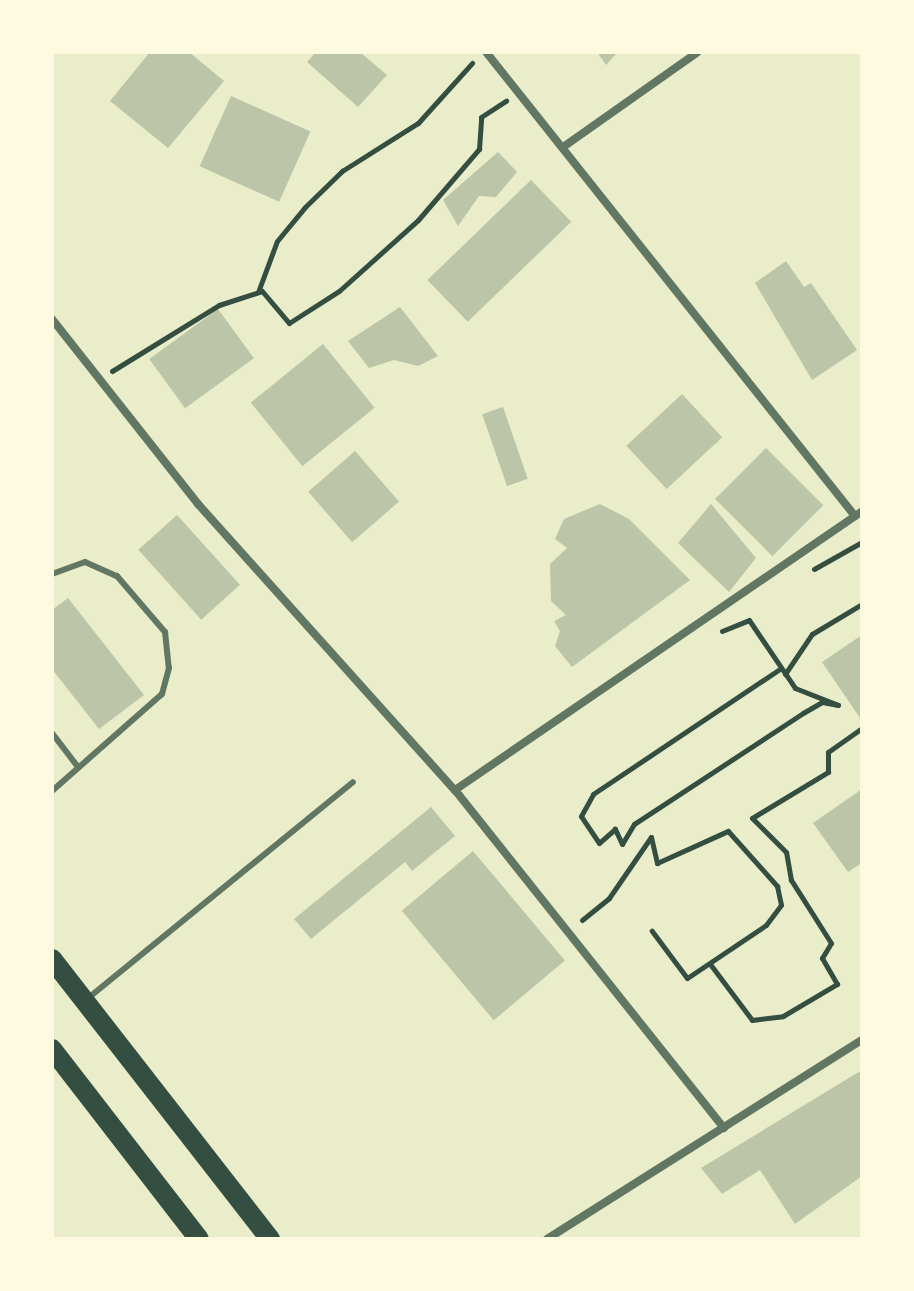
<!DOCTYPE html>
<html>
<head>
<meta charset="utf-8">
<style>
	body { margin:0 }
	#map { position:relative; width:914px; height:1291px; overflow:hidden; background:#e9edc9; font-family:"Fira Sans",sans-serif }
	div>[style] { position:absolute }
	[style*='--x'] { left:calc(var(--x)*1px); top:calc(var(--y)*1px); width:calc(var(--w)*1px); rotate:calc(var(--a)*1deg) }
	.building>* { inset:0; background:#bcc5a7; transform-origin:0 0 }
	.path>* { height:5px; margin:-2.5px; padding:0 2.5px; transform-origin:2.5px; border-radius:2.5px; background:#344e41 }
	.service>* { height:6px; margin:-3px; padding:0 3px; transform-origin:3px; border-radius:3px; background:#617663 }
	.minor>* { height:8px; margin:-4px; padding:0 4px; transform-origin:4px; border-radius:4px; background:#617663 }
	.primary>* { height:20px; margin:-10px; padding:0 10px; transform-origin:10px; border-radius:10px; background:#344e41 }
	span { translate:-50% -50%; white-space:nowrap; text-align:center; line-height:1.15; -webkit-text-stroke:8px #fefae0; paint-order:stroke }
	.frame { position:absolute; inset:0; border:54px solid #fefae0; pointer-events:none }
</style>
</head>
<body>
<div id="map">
	<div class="building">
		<i style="clip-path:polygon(150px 52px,189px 52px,224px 81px,168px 148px,110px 101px)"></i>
		<i style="clip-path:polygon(316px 52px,360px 52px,387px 75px,358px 107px,307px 62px)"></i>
		<i style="clip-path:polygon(597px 52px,618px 52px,606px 65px)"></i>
		<i style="left:231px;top:96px;width:87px;height:77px;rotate:24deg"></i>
		<i style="clip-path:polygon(498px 152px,517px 172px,496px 197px,479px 196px,458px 226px,443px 200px)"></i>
		<i style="left:531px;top:180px;width:58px;height:144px;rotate:46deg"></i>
		<i style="clip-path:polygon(786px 261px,804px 287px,811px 283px,857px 350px,812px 380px,755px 283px)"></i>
		<i style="clip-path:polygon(400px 307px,438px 356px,418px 366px,394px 360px,369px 368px,348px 341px)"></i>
		<i style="left:218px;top:309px;width:61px;height:85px;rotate:54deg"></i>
		<i style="left:323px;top:344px;width:82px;height:93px;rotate:51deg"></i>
		<i style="left:682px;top:394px;width:59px;height:76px;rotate:47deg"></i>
		<i style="left:503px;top:407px;width:76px;height:22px;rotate:71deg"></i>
		<i style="left:766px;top:448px;width:81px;height:72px;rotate:45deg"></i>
		<i style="left:355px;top:451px;width:67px;height:62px;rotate:49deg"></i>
		<i style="clip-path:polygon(600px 504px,629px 519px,690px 580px,572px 667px,555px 646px,560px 631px,554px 621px,566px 615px,551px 601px,550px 564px,567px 548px,555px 539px,564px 519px)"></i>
		<i style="clip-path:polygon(711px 504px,756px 558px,729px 592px,678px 543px)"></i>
		<i style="left:177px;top:515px;width:94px;height:52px;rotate:48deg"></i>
		<i style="clip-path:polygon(68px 598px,144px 695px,99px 729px,52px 669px,52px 610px)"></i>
		<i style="clip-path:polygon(862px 635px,862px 721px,822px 662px)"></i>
		<i style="clip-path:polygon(862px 789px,862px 863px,848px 872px,813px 823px)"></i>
		<i style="clip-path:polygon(431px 807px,455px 836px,412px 871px,405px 862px,311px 939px,294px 919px)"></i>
		<i style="left:473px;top:851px;width:143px;height:93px;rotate:50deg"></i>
		<i style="clip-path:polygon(862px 1070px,862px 1176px,795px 1224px,760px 1170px,722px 1194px,701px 1168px)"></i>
	</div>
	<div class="path">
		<i style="--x:258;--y:292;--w:54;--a:-69.6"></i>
		<i style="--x:277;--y:241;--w:44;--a:-50.5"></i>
		<i style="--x:305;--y:207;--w:52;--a:-44.2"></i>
		<i style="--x:342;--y:171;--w:90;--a:-32.3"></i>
		<i style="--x:418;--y:123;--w:81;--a:-48"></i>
		<i style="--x:112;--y:371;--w:126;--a:-31.7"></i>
		<i style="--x:219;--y:305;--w:45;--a:-18"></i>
		<i style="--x:262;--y:291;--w:42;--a:49.8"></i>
		<i style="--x:289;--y:323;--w:59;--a:-32.6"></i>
		<i style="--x:339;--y:291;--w:106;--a:-41.9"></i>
		<i style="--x:418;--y:220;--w:94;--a:-49.3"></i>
		<i style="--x:479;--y:149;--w:32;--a:-86"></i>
		<i style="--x:481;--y:117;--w:30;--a:-33"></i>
		<i style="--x:814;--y:569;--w:55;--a:-29.4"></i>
		<i style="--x:722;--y:631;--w:29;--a:-22"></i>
		<i style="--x:749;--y:620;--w:82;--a:55.9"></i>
		<i style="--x:795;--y:688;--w:46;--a:21.6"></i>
		<i style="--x:838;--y:705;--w:16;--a:-169"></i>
		<i style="--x:822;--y:702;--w:22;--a:150"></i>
		<i style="--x:803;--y:713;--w:202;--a:146.7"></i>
		<i style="--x:634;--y:824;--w:23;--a:121"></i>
		<i style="--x:622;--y:844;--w:17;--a:-115"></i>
		<i style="--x:615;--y:829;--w:21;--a:139"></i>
		<i style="--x:599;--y:843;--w:32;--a:-124"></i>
		<i style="--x:581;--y:816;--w:25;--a:-61"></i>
		<i style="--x:593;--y:794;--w:226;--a:-33.8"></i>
		<i style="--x:785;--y:674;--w:48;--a:-56"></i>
		<i style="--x:812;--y:634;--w:58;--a:-31"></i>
		<i style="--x:582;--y:920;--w:35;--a:-39"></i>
		<i style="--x:609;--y:898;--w:74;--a:-55.5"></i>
		<i style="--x:651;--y:837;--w:27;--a:77"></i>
		<i style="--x:657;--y:863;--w:78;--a:-24.3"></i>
		<i style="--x:728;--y:831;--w:74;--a:48.3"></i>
		<i style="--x:777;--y:886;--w:19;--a:78"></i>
		<i style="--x:781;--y:905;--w:25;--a:127"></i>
		<i style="--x:766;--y:925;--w:95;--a:146.1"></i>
		<i style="--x:687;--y:978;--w:59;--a:-126.7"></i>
		<i style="--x:710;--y:964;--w:70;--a:53.1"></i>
		<i style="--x:752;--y:1020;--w:31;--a:-7"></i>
		<i style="--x:783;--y:1016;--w:63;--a:-30.7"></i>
		<i style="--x:837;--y:984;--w:30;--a:-120"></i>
		<i style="--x:822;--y:958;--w:17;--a:-59"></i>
		<i style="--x:831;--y:943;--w:75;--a:-122.4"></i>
		<i style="--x:791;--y:880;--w:28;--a:-100"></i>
		<i style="--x:786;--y:852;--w:48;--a:-135"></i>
		<i style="--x:752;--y:818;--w:89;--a:-31.2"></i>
		<i style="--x:828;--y:772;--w:20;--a:-90"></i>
		<i style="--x:828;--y:752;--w:42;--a:-35.2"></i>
	</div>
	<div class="service">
		<i style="--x:52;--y:574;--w:35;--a:-20"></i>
		<i style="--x:85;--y:562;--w:35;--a:24"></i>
		<i style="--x:117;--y:576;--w:74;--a:49.4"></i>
		<i style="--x:165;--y:632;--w:36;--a:84"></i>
		<i style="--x:169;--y:668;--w:27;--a:105"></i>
		<i style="--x:162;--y:694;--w:147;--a:138.6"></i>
		<i style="--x:52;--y:733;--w:43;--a:52.6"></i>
		<i style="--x:87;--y:999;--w:343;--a:-39.2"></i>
	</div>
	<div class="minor">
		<i style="--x:486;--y:52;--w:593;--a:51.51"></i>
		<i style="--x:566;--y:145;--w:161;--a:-35.2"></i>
		<i style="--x:52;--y:319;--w:236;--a:51.7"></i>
		<i style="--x:198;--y:504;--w:385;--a:48.1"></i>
		<i style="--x:455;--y:790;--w:432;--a:51.5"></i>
		<i style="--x:455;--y:790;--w:493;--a:-34.4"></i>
		<i style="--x:547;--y:1239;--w:373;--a:-32.3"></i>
	</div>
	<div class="primary">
		<i style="--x:52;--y:959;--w:355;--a:52.1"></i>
		<i style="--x:52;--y:1049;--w:240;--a:52.3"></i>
	</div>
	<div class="frame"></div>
</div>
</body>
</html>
